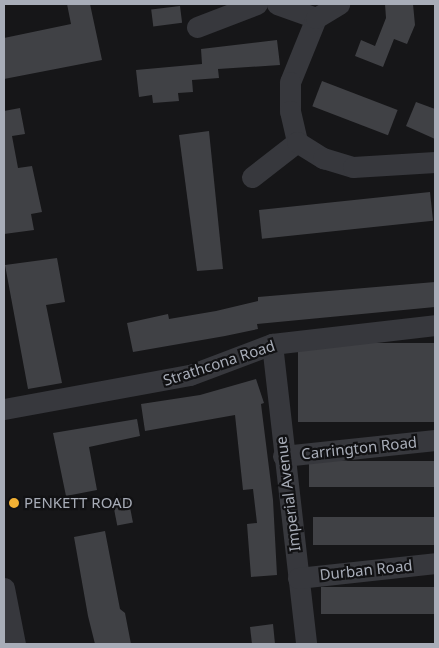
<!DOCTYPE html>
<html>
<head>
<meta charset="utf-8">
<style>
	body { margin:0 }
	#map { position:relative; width:439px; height:648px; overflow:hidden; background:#161618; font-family:"Noto Sans",sans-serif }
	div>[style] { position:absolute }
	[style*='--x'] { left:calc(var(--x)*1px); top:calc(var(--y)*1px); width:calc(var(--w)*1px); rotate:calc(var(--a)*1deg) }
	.building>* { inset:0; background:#404145; transform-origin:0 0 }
	.street>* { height:21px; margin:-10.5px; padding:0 10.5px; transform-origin:10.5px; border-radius:10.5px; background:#37383d }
	.dots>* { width:14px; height:14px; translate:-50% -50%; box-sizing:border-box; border:2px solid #111113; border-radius:50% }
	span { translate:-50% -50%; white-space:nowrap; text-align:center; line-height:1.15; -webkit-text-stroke:4.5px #111113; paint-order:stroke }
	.street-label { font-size:15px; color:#a8adb8 }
	.poi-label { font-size:15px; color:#a8adb8 }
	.left { translate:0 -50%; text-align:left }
	.frame { position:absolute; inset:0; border:5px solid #a8adb8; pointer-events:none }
</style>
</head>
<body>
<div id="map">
	<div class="building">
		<i style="clip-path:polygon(67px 4px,90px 4px,102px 60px,4px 79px,4px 38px,71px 24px)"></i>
		<i style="clip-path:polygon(385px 4px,413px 4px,415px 25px,407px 44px,394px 39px,383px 67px,355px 56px,361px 40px,375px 46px,386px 18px)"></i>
		<i style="left:180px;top:6px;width:17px;height:29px;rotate:83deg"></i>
		<i style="clip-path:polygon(277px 40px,280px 65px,218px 69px,219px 78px,192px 80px,193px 92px,178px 93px,179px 101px,153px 103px,152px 95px,139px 97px,136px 70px,202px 64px,201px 49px)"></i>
		<i style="left:322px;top:81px;width:81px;height:27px;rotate:21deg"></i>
		<i style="clip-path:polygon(416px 102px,435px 109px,435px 139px,406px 126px)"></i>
		<i style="clip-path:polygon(20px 108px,25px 134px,12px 136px,18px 168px,32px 166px,42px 212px,31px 214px,34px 230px,4px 234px,4px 111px)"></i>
		<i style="clip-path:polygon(209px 131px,223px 269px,197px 271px,179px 135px)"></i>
		<i style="left:430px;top:192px;width:29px;height:172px;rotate:84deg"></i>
		<i style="clip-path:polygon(57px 258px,65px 302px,46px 305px,62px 383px,28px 389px,5px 265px)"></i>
		<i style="clip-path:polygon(435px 282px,435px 307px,257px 324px,258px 329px,225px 336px,133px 352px,127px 323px,168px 314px,169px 319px,216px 311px,258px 301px,258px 297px)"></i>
		<i style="left:435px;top:343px;width:79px;height:137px;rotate:90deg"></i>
		<i style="clip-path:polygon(256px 379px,264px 403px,261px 404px,273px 500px,277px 575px,251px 577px,247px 524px,257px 523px,253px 489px,243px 490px,235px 415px,145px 431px,141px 404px,200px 395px)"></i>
		<i style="clip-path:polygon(137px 419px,140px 436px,89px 447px,97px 490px,66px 496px,53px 433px)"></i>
		<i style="left:435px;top:461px;width:26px;height:126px;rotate:90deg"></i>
		<i style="left:128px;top:497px;width:26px;height:16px;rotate:79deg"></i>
		<i style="left:435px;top:517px;width:28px;height:122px;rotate:90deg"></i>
		<i style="clip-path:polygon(105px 531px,120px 609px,125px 613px,131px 644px,95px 644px,88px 616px,74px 537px)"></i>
		<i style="left:435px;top:587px;width:27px;height:114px;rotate:90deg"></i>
		<i style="clip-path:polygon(273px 624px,275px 644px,252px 644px,250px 627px)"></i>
	</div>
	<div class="street">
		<i style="--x:277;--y:4;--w:41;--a:19.7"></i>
		<i style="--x:316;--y:18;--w:69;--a:112.1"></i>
		<i style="--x:290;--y:82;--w:29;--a:90"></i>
		<i style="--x:290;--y:111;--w:32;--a:77"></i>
		<i style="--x:316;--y:18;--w:27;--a:-31"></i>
		<i style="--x:197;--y:27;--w:64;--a:-21"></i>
		<i style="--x:252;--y:177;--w:57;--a:-37.9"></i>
		<i style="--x:297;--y:142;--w:31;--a:32"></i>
		<i style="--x:323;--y:158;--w:31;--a:17"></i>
		<i style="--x:353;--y:167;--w:82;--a:-3.5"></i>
		<i style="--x:272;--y:344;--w:302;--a:83.5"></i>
		<i style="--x:4;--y:409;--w:189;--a:-10.4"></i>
		<i style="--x:190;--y:375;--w:88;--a:-20.7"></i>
		<i style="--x:272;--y:344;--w:164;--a:-6.6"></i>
		<i style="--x:283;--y:456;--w:153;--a:-6"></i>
		<i style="--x:298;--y:578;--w:138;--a:-6.2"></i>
		<i style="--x:4;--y:588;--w:57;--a:78.9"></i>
	</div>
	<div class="dots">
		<i style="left:14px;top:503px;background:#f2b134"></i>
	</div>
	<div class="street-label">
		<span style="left:219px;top:363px;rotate:-18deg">Strathcona Road</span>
		<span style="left:359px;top:448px;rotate:-6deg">Carrington Road</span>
		<span style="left:288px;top:494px;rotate:-97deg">Imperial Avenue</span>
		<span style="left:366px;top:570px;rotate:-6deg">Durban Road</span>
	</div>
	<div class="poi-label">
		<span class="left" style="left:24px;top:503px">PENKETT ROAD</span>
	</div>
	<div class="frame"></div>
</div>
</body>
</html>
